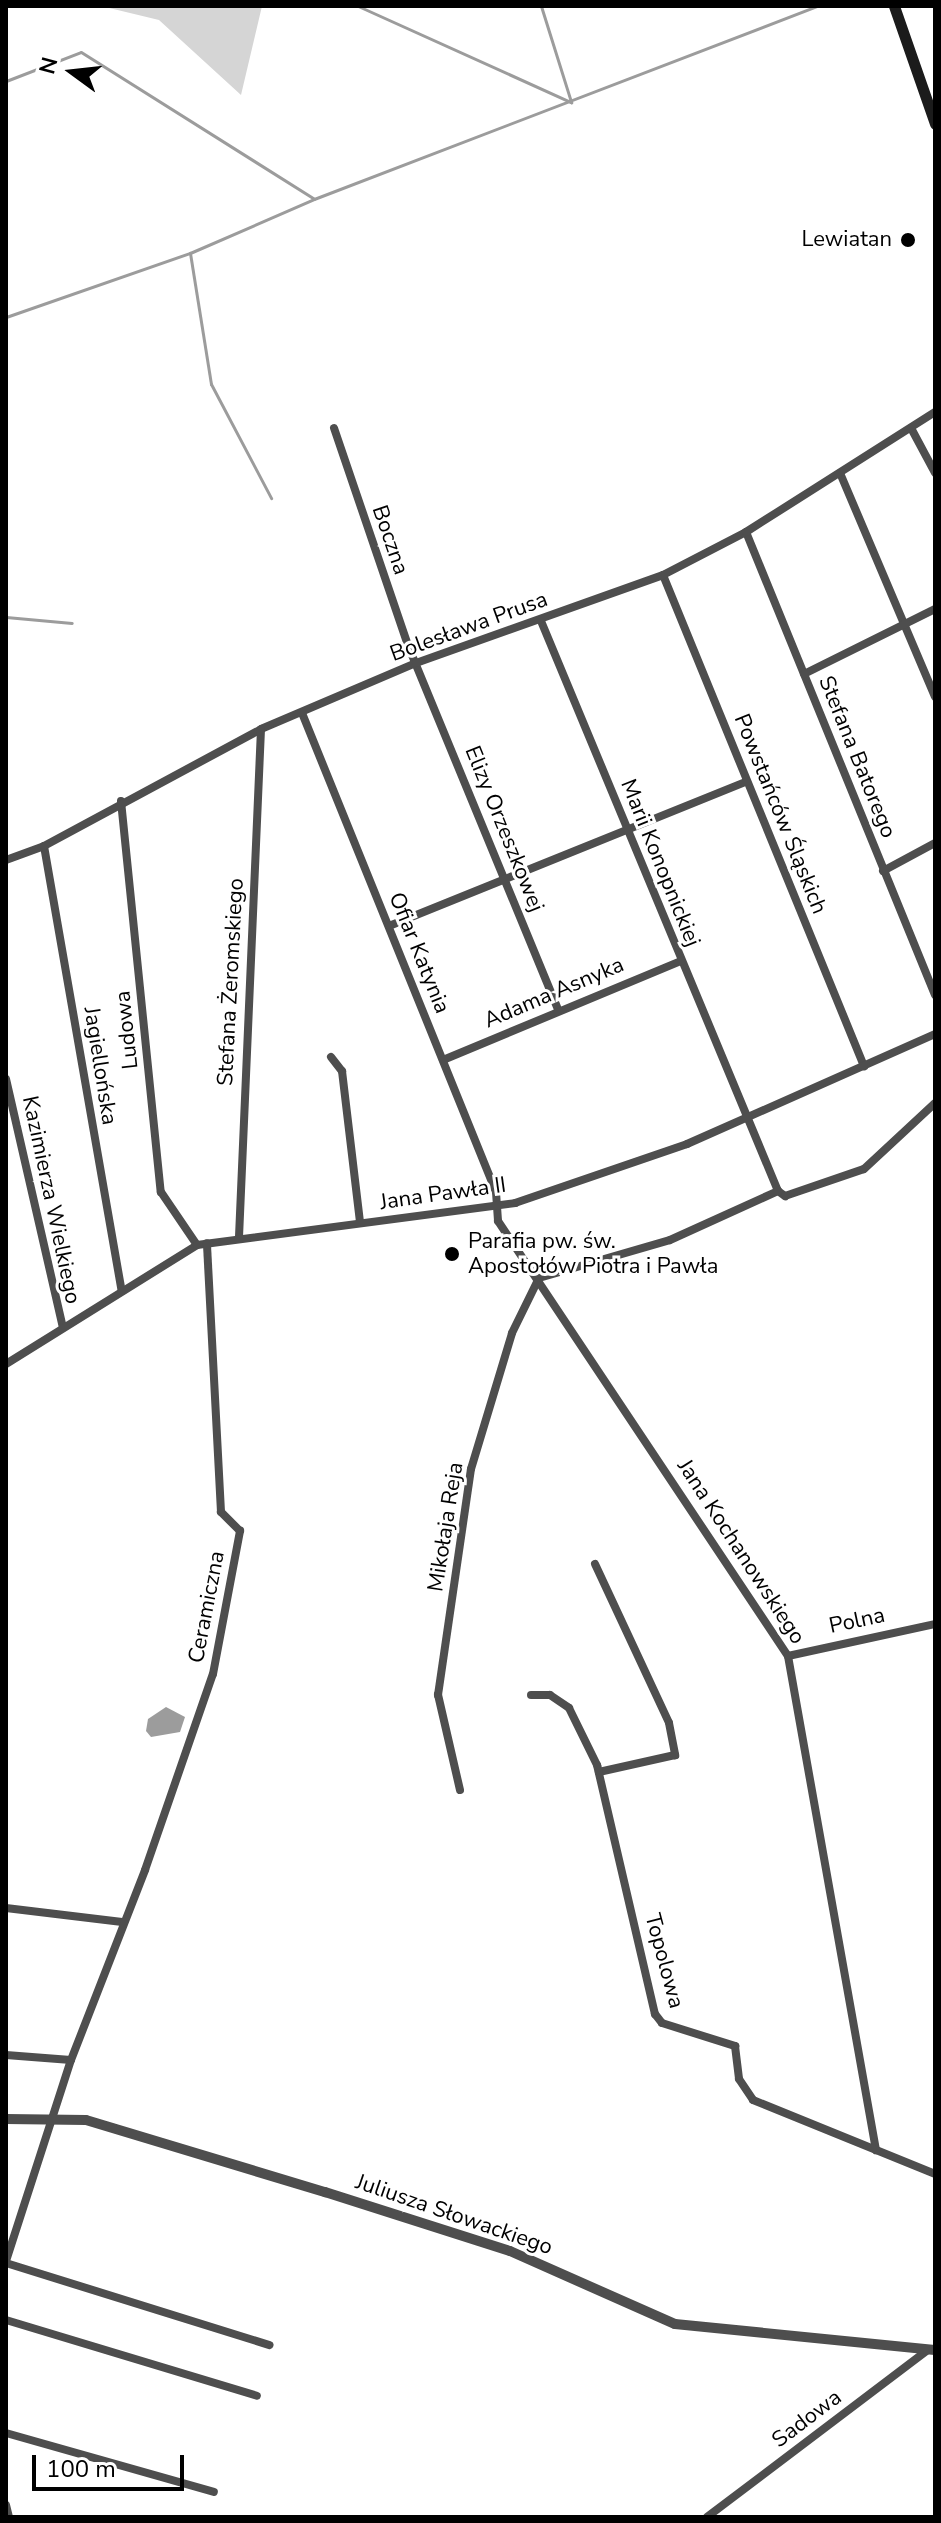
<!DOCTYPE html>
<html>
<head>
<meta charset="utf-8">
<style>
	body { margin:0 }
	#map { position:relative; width:941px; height:2523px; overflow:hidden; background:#fff; font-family:"Nunito Sans",sans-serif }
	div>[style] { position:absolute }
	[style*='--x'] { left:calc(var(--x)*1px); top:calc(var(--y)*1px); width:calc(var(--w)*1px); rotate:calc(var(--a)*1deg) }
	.green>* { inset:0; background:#d5d5d5 }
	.water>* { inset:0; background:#9c9c9c }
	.stream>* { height:3px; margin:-1.5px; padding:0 1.5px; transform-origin:1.5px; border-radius:1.5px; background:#9c9c9c }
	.minor>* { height:8px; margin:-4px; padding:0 4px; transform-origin:4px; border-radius:4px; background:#4e4e4e }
	.tertiary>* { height:10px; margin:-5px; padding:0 5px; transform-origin:5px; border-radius:5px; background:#4e4e4e }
	.secondary>* { height:11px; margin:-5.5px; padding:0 5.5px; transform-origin:5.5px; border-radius:5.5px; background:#1b1b1b }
	.dots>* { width:22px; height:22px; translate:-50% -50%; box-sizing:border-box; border:4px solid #fff; border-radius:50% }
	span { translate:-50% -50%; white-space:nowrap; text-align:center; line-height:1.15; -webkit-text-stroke:6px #fff; paint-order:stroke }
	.poi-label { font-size:22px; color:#000 }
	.right { translate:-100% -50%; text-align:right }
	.left { translate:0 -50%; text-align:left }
	.street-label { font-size:22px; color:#000 }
	.frame { position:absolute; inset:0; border:8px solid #000; pointer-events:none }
	.north { position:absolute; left:32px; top:32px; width:80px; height:80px; -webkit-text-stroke:6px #fff; paint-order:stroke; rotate:285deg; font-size:22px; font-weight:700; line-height:32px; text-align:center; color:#000 }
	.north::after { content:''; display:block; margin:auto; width:28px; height:36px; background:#000; clip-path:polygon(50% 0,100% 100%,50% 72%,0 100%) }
	.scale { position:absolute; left:32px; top:2455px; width:152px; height:36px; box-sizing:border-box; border:4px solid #000; border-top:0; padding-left:10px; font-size:24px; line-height:28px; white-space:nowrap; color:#000; -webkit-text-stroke:6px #fff; paint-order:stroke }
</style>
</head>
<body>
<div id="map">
	<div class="green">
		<i style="clip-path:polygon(101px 6px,262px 6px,241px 95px,159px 20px)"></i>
	</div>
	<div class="water">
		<i style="clip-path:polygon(166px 1707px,185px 1717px,180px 1732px,151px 1737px,146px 1731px,148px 1719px)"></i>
	</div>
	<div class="stream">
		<i style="--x:358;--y:6;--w:234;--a:24.3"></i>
		<i style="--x:541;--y:6;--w:101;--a:72.6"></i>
		<i style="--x:6;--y:81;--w:80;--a:-21.1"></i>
		<i style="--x:81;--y:52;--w:275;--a:32.2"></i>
		<i style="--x:190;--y:253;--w:133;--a:80.9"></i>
		<i style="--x:211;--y:384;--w:129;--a:62.2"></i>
		<i style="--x:6;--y:317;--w:195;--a:-19.2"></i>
		<i style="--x:190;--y:253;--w:135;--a:-23.5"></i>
		<i style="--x:314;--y:199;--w:539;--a:-20.99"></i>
		<i style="--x:6;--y:617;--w:66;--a:5.2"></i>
	</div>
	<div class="minor">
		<i style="--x:334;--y:428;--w:227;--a:71.2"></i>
		<i style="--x:407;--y:643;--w:396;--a:67.6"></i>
		<i style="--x:911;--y:428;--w:51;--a:61.9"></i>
		<i style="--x:840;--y:473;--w:243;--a:67"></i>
		<i style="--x:746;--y:532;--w:500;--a:67.79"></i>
		<i style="--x:663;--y:575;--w:531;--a:67.74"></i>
		<i style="--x:541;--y:621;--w:617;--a:67.42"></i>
		<i style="--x:778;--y:1191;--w:9;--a:36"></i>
		<i style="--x:785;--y:1196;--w:83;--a:-18.9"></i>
		<i style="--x:864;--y:1169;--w:97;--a:-42.9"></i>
		<i style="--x:804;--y:674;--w:146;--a:-26.4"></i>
		<i style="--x:302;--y:713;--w:517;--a:67.95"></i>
		<i style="--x:496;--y:1192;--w:29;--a:86"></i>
		<i style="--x:498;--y:1221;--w:523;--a:56.31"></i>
		<i style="--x:788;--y:1656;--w:502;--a:79.9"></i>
		<i style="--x:121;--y:801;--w:393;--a:84.2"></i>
		<i style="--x:161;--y:1192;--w:64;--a:55.8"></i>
		<i style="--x:44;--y:846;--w:452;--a:80.1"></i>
		<i style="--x:6;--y:860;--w:40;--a:-20.2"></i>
		<i style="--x:44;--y:846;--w:247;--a:-28.3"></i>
		<i style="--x:261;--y:729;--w:168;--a:-23.1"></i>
		<i style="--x:416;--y:663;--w:262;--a:-19.6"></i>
		<i style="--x:663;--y:575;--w:93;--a:-27.4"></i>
		<i style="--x:746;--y:532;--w:224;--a:-32.4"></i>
		<i style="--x:883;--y:871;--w:59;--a:-28.3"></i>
		<i style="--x:389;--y:926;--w:386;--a:-22"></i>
		<i style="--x:331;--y:1057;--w:18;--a:52"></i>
		<i style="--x:342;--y:1071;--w:153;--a:83.2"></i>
		<i style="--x:443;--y:1060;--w:258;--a:-22.6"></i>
		<i style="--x:6;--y:1079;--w:255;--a:77.1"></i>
		<i style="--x:239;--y:1237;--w:508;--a:-87.52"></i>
		<i style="--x:6;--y:1364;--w:225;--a:-31.9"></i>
		<i style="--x:197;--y:1245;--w:321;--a:-7.5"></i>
		<i style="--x:515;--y:1203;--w:182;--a:-18.9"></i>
		<i style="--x:687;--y:1144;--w:271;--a:-23.9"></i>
		<i style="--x:595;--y:1564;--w:175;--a:65"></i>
		<i style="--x:669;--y:1723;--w:33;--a:79"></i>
		<i style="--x:675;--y:1755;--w:78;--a:167.4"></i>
		<i style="--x:788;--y:1656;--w:150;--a:-12.3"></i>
		<i style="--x:531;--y:1695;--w:19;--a:0"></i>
		<i style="--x:550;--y:1695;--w:23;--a:34"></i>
		<i style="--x:569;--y:1708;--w:64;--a:63.8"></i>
		<i style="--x:597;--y:1765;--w:256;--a:76.9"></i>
		<i style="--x:655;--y:2014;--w:11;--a:52"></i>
		<i style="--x:662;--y:2023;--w:77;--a:17.5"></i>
		<i style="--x:735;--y:2046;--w:33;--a:83"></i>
		<i style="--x:739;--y:2079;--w:25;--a:56"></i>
		<i style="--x:753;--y:2100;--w:196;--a:22.1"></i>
		<i style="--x:460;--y:1790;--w:98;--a:-103"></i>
		<i style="--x:438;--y:1695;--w:228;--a:-81.7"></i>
		<i style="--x:471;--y:1469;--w:142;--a:-73.2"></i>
		<i style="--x:512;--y:1333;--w:61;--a:-63.9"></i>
		<i style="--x:539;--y:1278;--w:136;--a:-16.2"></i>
		<i style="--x:670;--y:1240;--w:119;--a:-24.4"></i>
		<i style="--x:6;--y:1908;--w:117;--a:6.9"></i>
		<i style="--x:6;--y:2055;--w:65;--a:4.4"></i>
		<i style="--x:6;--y:2261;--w:211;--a:-72.1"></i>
		<i style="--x:71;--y:2060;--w:204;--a:-68.7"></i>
		<i style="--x:145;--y:1870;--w:207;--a:-70.9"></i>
		<i style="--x:213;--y:1674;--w:146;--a:-79.3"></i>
		<i style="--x:240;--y:1531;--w:27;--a:-135"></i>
		<i style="--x:221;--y:1512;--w:269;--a:-93"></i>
		<i style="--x:6;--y:2263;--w:276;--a:17.3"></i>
		<i style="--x:6;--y:2320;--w:262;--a:16.8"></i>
		<i style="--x:6;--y:2433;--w:216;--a:15.8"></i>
		<i style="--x:6;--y:2505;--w:12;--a:76"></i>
		<i style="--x:707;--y:2517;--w:278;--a:-37.1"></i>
	</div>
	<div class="tertiary">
		<i style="--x:6;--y:2119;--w:80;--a:0.7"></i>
		<i style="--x:86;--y:2120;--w:250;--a:16.8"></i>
		<i style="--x:325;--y:2192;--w:194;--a:17.7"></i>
		<i style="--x:510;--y:2251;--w:180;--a:23.9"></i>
		<i style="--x:675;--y:2324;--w:261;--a:5.7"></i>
	</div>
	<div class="secondary">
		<i style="--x:894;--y:6;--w:125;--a:70.8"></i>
	</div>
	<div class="dots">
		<i style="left:908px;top:240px;background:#000"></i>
		<i style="left:452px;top:1254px;background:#000"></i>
	</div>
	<div class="poi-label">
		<span class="right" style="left:892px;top:240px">Lewiatan</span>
		<span class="left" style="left:468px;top:1254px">Parafia pw. św.<br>Apostołów Piotra i Pawła</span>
	</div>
	<div class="street-label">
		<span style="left:390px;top:540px;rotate:71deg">Boczna</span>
		<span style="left:469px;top:627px;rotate:-20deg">Bolesława Prusa</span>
		<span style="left:857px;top:757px;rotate:68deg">Stefana Batorego</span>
		<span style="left:780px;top:814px;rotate:68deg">Powstańców Śląskich</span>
		<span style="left:504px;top:829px;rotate:68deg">Elizy Orzeszkowej</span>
		<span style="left:660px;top:863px;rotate:68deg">Marii Konopnickiej</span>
		<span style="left:419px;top:953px;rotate:68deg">Ofiar Katynia</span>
		<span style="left:231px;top:982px;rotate:-87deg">Stefana Żeromskiego</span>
		<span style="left:554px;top:993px;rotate:-23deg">Adama Asnyka</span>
		<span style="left:127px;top:1030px;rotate:-96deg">Ludowa</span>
		<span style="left:100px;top:1066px;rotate:81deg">Jagiellońska</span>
		<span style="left:443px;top:1194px;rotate:-8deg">Jana Pawła II</span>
		<span style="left:51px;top:1200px;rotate:78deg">Kazimierza Wielkiego</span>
		<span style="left:446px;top:1527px;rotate:-81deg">Mikołaja Reja</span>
		<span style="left:741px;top:1552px;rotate:57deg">Jana Kochanowskiego</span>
		<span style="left:207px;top:1607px;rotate:-79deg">Ceramiczna</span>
		<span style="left:857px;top:1621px;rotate:-12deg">Polna</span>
		<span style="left:664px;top:1961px;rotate:75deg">Topolowa</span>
		<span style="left:454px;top:2215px;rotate:19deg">Juliusza Słowackiego</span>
		<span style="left:807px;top:2419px;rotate:-37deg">Sadowa</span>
	</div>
	<div class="frame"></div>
	<div class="north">N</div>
	<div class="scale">100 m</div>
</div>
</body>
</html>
